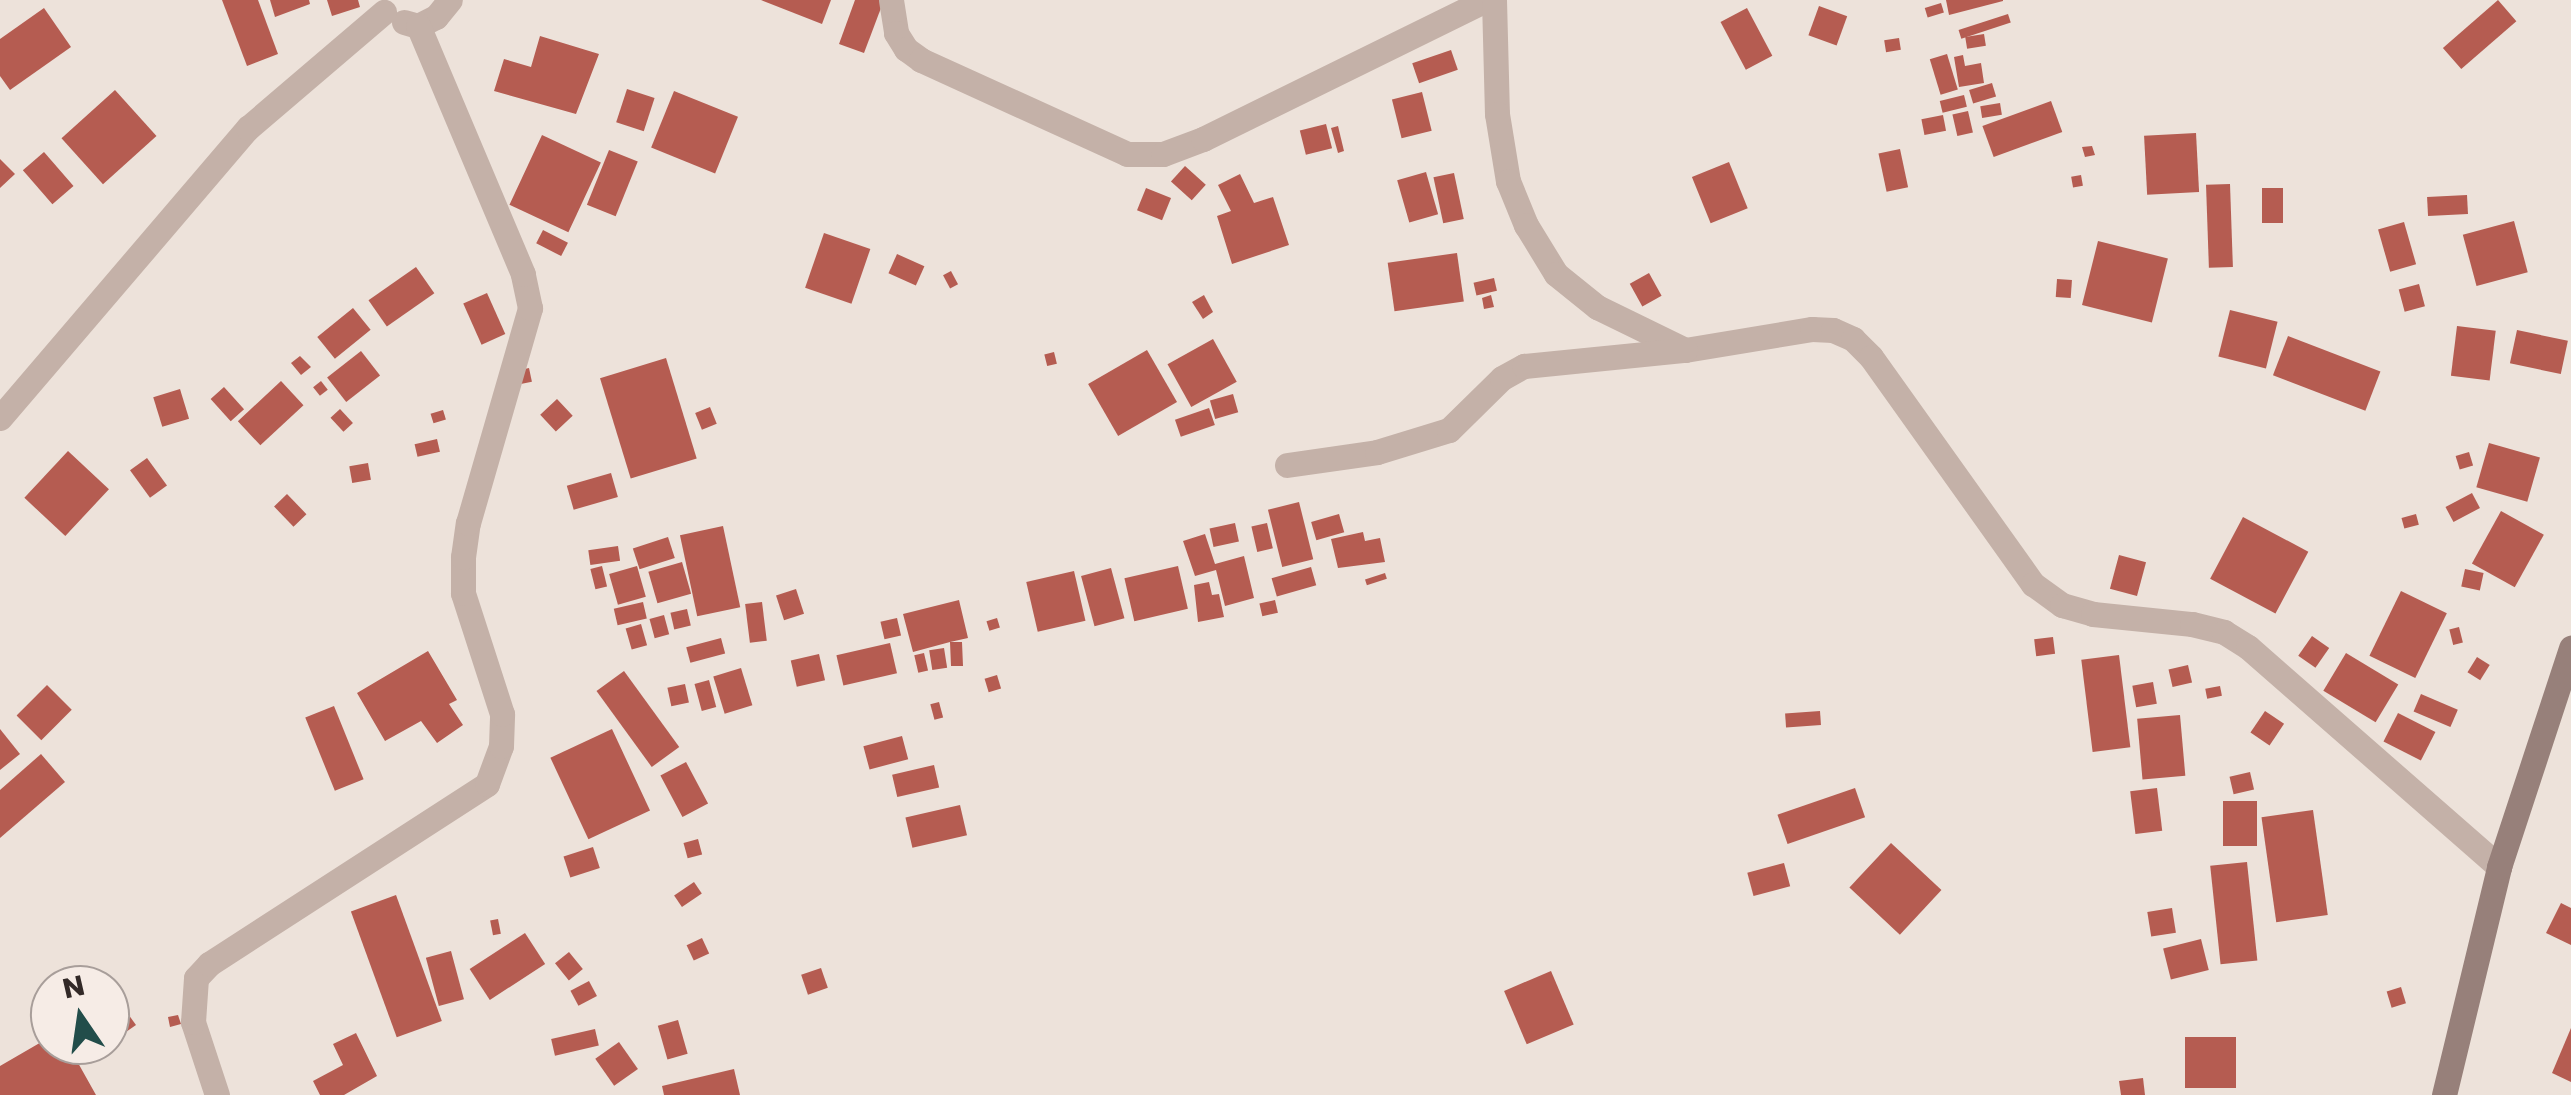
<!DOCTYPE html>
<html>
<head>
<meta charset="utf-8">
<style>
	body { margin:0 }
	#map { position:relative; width:2571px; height:1095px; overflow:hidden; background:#ede2da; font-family:Poppins,sans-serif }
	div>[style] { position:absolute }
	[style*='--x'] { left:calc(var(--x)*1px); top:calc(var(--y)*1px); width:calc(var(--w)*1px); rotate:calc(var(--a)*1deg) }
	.building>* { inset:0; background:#b55c51; transform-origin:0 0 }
	.street>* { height:25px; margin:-12.5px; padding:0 12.5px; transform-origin:12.5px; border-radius:12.5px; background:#c4b1a8 }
	.secondary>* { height:25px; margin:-12.5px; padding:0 12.5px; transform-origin:12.5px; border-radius:12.5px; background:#97807a }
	span { translate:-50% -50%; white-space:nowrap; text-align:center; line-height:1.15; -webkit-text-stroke:10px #f6ece6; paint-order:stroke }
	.north { position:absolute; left:30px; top:965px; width:100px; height:100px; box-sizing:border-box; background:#f6ece6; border:2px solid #a89e9a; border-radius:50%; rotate:347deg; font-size:28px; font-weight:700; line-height:40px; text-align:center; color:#322927 }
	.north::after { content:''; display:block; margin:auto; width:35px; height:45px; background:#224d4a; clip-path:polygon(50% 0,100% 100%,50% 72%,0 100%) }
</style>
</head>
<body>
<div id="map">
	<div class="building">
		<i style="clip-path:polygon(222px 0,258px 0,278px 54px,247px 66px)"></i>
		<i style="clip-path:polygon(270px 0,309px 0,310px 4px,275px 17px)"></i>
		<i style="clip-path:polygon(327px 0,358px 0,360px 7px,332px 16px)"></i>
		<i style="clip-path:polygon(761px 0,831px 0,822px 24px)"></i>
		<i style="clip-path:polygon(855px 0,884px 0,864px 53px,839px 44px)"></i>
		<i style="clip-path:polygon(1946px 0,2003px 0,2003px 1px,1949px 15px)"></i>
		<i style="left:2498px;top:0;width:28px;height:73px;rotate:49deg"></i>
		<i style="left:1941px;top:3px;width:10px;height:17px;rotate:73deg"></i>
		<i style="left:1819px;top:6px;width:30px;height:31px;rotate:20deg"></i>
		<i style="clip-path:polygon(44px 8px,71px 47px,10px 90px,0 76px,0 39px)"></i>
		<i style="left:1747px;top:8px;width:54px;height:30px;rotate:62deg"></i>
		<i style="left:2008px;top:14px;width:9px;height:52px;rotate:72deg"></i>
		<i style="left:1984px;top:34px;width:12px;height:19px;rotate:81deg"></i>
		<i style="clip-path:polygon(540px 36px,599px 54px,576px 114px,494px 91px,504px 59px,531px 67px)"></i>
		<i style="left:1899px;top:38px;width:12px;height:15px;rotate:81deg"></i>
		<i style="left:1451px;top:50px;width:21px;height:41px;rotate:71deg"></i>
		<i style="left:1947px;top:54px;width:37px;height:18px;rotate:73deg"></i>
		<i style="clip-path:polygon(1963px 55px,1965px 66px,1981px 63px,1984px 83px,1959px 87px,1954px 57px)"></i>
		<i style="left:1992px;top:83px;width:14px;height:24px;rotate:73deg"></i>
		<i style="left:627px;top:89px;width:29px;height:35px;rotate:18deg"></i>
		<i style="left:115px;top:90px;width:62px;height:72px;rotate:48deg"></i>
		<i style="left:674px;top:91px;width:69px;height:61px;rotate:22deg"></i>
		<i style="left:1422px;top:92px;width:40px;height:31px;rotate:76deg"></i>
		<i style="left:1964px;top:95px;width:12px;height:25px;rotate:76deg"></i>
		<i style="left:2051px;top:101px;width:33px;height:73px;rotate:70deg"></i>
		<i style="left:2000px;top:103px;width:12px;height:20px;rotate:81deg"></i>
		<i style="left:1968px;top:111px;width:22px;height:16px;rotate:77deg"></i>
		<i style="left:1943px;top:115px;width:16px;height:22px;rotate:79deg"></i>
		<i style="left:1326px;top:124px;width:25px;height:27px;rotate:76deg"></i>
		<i style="clip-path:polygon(1338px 126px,1344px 151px,1338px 153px,1331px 128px)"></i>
		<i style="left:2196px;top:133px;width:59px;height:52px;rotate:87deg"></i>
		<i style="left:542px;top:135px;width:65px;height:77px;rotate:25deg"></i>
		<i style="clip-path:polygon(2092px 146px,2095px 155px,2085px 157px,2082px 147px)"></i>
		<i style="left:1900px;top:149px;width:39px;height:22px;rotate:78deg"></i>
		<i style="left:609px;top:150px;width:31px;height:59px;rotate:22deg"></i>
		<i style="left:44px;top:152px;width:45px;height:28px;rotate:49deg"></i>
		<i style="clip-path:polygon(0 159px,15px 174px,0 188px)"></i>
		<i style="left:1729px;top:162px;width:50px;height:40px;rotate:68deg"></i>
		<i style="left:1185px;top:166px;width:28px;height:21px;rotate:42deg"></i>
		<i style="left:1426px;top:172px;width:44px;height:30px;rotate:74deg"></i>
		<i style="left:1454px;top:173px;width:47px;height:21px;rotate:78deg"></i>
		<i style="clip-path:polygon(1240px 174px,1254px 203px,1273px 197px,1289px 245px,1232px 264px,1217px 216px,1231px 211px,1218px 185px)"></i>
		<i style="left:2081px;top:175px;width:11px;height:10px;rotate:80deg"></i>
		<i style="left:2230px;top:184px;width:83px;height:24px;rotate:88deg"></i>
		<i style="left:1146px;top:188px;width:27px;height:24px;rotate:22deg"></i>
		<i style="left:2283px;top:188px;width:35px;height:21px;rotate:90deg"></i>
		<i style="left:2467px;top:195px;width:19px;height:40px;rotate:87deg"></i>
		<i style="left:2514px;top:221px;width:53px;height:53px;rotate:75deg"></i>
		<i style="left:2404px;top:222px;width:44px;height:27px;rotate:74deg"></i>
		<i style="left:543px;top:230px;width:28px;height:15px;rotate:27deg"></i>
		<i style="left:824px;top:233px;width:49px;height:58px;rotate:19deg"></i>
		<i style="left:2098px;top:241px;width:72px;height:66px;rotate:14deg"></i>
		<i style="left:1457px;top:253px;width:49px;height:70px;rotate:82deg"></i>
		<i style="left:897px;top:254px;width:30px;height:21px;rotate:24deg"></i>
		<i style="left:416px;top:267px;width:32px;height:58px;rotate:55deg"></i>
		<i style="left:951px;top:271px;width:15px;height:9px;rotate:62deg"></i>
		<i style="left:1649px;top:273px;width:26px;height:22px;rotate:61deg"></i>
		<i style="left:1494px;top:278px;width:13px;height:21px;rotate:77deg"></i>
		<i style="left:2057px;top:279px;width:15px;height:18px;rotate:4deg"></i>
		<i style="left:2419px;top:284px;width:23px;height:21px;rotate:75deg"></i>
		<i style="left:487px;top:293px;width:45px;height:26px;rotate:66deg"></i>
		<i style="clip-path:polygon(1204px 295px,1213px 312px,1203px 319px,1192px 302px)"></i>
		<i style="clip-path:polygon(1491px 295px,1494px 307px,1484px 309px,1482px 298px)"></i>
		<i style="left:353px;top:308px;width:28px;height:46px;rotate:51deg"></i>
		<i style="left:2230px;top:310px;width:49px;height:48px;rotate:14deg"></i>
		<i style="left:2457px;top:326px;width:39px;height:50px;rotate:7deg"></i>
		<i style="left:2517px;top:330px;width:52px;height:34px;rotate:12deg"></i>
		<i style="left:2288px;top:336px;width:99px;height:42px;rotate:21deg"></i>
		<i style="left:1213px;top:339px;width:49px;height:52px;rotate:61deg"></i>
		<i style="left:1147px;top:350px;width:60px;height:68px;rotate:60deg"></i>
		<i style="left:361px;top:351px;width:31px;height:43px;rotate:52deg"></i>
		<i style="left:1054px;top:352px;width:12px;height:10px;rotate:76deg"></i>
		<i style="clip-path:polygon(300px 356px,311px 367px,301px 375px,291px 363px)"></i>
		<i style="left:666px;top:358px;width:105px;height:69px;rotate:73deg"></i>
		<i style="left:529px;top:368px;width:14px;height:14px;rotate:78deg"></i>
		<i style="left:281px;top:381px;width:33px;height:59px;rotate:47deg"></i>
		<i style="left:321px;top:381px;width:11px;height:10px;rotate:52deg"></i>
		<i style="left:224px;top:387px;width:30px;height:18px;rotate:48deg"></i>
		<i style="left:180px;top:389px;width:31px;height:28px;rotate:73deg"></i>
		<i style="left:1233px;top:394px;width:19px;height:24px;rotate:74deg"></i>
		<i style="left:557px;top:399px;width:23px;height:23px;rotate:47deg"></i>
		<i style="left:710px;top:407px;width:18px;height:16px;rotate:68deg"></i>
		<i style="left:1209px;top:408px;width:18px;height:36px;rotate:71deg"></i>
		<i style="left:340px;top:409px;width:19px;height:13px;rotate:47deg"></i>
		<i style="left:443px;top:410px;width:10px;height:13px;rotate:73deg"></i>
		<i style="left:437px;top:439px;width:13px;height:23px;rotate:77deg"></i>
		<i style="left:2489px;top:443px;width:53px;height:46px;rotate:16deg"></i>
		<i style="left:68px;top:451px;width:56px;height:64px;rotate:43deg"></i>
		<i style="left:2469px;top:452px;width:14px;height:14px;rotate:73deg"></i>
		<i style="left:147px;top:458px;width:34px;height:21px;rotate:54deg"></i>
		<i style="left:368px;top:463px;width:17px;height:19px;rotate:80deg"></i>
		<i style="left:611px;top:473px;width:25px;height:46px;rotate:74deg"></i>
		<i style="left:2472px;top:493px;width:17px;height:30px;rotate:62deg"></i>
		<i style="left:287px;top:494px;width:28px;height:18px;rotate:46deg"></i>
		<i style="left:1299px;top:502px;width:59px;height:32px;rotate:76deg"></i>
		<i style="left:2501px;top:511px;width:49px;height:60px;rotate:29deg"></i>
		<i style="left:1339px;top:514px;width:19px;height:29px;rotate:74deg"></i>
		<i style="left:2416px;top:514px;width:11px;height:15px;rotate:75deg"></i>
		<i style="left:2243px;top:517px;width:74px;height:70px;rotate:28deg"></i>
		<i style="left:1235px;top:523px;width:19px;height:26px;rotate:78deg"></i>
		<i style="left:1267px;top:523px;width:26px;height:16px;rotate:77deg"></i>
		<i style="left:723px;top:526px;width:83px;height:44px;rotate:78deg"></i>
		<i style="clip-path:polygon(1363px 532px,1365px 541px,1380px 538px,1385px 562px,1338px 568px,1331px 539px)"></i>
		<i style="clip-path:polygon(1205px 534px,1215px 564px,1244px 556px,1254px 598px,1225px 606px,1216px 570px,1195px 576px,1183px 541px)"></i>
		<i style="left:668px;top:537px;width:22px;height:37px;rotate:72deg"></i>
		<i style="left:618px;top:546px;width:15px;height:30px;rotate:82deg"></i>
		<i style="left:2119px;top:555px;width:28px;height:35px;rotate:15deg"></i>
		<i style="left:682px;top:562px;width:33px;height:35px;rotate:74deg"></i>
		<i style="left:602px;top:566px;width:21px;height:12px;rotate:76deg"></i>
		<i style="left:637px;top:566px;width:32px;height:29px;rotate:74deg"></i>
		<i style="left:1178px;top:566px;width:44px;height:55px;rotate:77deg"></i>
		<i style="left:1311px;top:567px;width:19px;height:41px;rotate:74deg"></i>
		<i style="left:1111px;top:568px;width:52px;height:31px;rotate:75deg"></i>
		<i style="left:2465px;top:569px;width:19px;height:18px;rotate:12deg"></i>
		<i style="left:1074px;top:571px;width:51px;height:49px;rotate:77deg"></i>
		<i style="left:1385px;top:573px;width:6px;height:21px;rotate:72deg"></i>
		<i style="clip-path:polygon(1209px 582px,1212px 595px,1219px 594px,1224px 617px,1198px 622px,1194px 585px)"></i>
		<i style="left:796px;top:589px;width:26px;height:21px;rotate:72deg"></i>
		<i style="left:2401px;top:591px;width:51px;height:72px;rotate:26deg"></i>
		<i style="clip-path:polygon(959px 600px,968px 638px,950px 642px,962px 642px,963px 666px,951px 666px,950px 642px,913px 652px,903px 614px)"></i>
		<i style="left:1275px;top:600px;width:13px;height:16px;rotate:77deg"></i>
		<i style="left:643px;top:602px;width:17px;height:30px;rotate:77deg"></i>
		<i style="left:762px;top:602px;width:39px;height:17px;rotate:83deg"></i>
		<i style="left:687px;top:609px;width:17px;height:17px;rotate:77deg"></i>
		<i style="left:664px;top:615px;width:20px;height:15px;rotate:75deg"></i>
		<i style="left:897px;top:618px;width:18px;height:17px;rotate:77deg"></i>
		<i style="left:997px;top:618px;width:10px;height:11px;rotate:73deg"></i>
		<i style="left:641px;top:624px;width:22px;height:16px;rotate:74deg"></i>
		<i style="left:2459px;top:627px;width:16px;height:10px;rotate:76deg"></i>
		<i style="left:2312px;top:636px;width:21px;height:24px;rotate:35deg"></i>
		<i style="left:2053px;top:637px;width:17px;height:19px;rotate:83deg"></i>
		<i style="left:721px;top:638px;width:16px;height:36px;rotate:75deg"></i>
		<i style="left:890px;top:643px;width:31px;height:55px;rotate:77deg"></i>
		<i style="left:944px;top:648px;width:20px;height:15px;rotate:81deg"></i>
		<i style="clip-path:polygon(428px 651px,457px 700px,449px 704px,463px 725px,437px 743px,421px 721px,385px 741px,357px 693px)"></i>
		<i style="left:924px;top:653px;width:18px;height:10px;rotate:77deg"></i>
		<i style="left:2346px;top:653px;width:61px;height:44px;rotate:31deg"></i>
		<i style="left:819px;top:654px;width:27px;height:29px;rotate:77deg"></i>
		<i style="left:2119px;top:655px;width:93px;height:38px;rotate:83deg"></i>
		<i style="left:2477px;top:657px;width:15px;height:18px;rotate:32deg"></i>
		<i style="left:2188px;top:665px;width:18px;height:20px;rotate:77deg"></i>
		<i style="left:741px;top:668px;width:39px;height:29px;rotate:73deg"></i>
		<i style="left:624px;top:671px;width:94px;height:34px;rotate:54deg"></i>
		<i style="left:997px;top:675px;width:14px;height:13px;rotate:73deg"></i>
		<i style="left:709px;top:680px;width:28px;height:15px;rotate:75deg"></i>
		<i style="left:2153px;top:682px;width:22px;height:21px;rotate:80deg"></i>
		<i style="left:685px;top:684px;width:19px;height:18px;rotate:78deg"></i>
		<i style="left:47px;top:685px;width:35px;height:43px;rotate:45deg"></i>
		<i style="left:2220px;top:686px;width:10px;height:15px;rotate:79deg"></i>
		<i style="left:2421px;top:694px;width:40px;height:19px;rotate:23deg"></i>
		<i style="left:939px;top:702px;width:16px;height:9px;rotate:75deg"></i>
		<i style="left:334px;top:706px;width:79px;height:31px;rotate:68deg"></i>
		<i style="left:1820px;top:711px;width:14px;height:35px;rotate:86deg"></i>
		<i style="left:2265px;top:711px;width:23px;height:26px;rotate:34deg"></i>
		<i style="left:2398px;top:713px;width:42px;height:32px;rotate:27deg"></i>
		<i style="left:2180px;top:715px;width:61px;height:43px;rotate:85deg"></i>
		<i style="clip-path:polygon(0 729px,20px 754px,0 770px)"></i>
		<i style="left:612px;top:729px;width:90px;height:68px;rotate:65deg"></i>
		<i style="left:902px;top:736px;width:24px;height:40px;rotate:75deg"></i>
		<i style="clip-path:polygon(41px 754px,65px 782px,0 838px,0 790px)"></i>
		<i style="left:686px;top:762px;width:47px;height:29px;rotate:62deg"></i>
		<i style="left:934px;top:765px;width:23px;height:43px;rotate:77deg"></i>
		<i style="left:2250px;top:772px;width:18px;height:21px;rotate:77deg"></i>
		<i style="left:1855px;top:788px;width:31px;height:82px;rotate:71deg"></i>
		<i style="left:2157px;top:788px;width:43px;height:27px;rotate:83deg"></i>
		<i style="left:2223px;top:801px;width:34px;height:45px"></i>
		<i style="left:960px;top:805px;width:31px;height:56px;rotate:77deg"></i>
		<i style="left:2313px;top:810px;width:106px;height:52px;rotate:82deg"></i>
		<i style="left:698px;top:839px;width:16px;height:15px;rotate:75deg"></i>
		<i style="left:1891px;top:843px;width:69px;height:61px;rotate:43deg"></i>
		<i style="left:593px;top:847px;width:22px;height:31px;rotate:72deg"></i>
		<i style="left:2247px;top:862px;width:99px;height:37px;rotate:84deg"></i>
		<i style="left:1784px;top:863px;width:24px;height:38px;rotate:75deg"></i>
		<i style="left:694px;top:882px;width:14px;height:24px;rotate:56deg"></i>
		<i style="left:396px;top:895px;width:134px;height:48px;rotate:70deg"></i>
		<i style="clip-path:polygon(2561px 903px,2571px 908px,2571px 945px,2546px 933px)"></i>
		<i style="left:2172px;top:908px;width:25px;height:25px;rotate:81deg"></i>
		<i style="left:498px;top:919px;width:15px;height:8px;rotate:79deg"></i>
		<i style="left:525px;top:933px;width:37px;height:66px;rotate:57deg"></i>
		<i style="left:702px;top:938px;width:17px;height:17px;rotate:65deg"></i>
		<i style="left:2201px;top:939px;width:32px;height:39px;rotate:76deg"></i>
		<i style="left:451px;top:951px;width:50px;height:26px;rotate:75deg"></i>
		<i style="left:569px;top:952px;width:22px;height:18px;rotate:51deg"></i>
		<i style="left:821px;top:968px;width:21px;height:21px;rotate:71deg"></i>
		<i style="left:1551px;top:971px;width:58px;height:51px;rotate:67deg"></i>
		<i style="left:589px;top:981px;width:17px;height:21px;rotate:62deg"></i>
		<i style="left:2401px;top:987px;width:17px;height:15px;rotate:73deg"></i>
		<i style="clip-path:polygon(110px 989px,136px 1025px,110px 1043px)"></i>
		<i style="clip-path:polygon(178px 1015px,181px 1024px,170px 1027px,168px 1017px)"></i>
		<i style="left:678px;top:1020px;width:35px;height:21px;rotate:74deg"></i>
		<i style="clip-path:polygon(2571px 1028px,2571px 1082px,2552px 1073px)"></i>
		<i style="left:595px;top:1029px;width:17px;height:45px;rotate:77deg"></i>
		<i style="clip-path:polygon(356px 1033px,377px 1076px,344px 1095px,320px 1095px,313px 1081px,343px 1065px,333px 1044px)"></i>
		<i style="clip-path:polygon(50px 1037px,50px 1045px,68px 1045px,96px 1095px,0 1095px,0 1066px)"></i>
		<i style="left:2185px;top:1037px;width:51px;height:51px"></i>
		<i style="left:619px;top:1042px;width:33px;height:29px;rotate:55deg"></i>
		<i style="clip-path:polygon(82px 1045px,108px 1045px,91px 1057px)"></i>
		<i style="clip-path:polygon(734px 1069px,740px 1095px,664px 1095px,662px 1086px)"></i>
		<i style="clip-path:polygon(2143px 1078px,2145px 1095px,2121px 1095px,2119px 1081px)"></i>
	</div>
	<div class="street">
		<i style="--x:891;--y:0;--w:33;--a:81"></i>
		<i style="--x:896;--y:33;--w:19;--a:58"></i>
		<i style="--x:906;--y:49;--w:19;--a:36"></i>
		<i style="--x:921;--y:60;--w:226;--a:24.5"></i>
		<i style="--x:1127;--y:154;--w:36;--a:0"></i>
		<i style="--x:1163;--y:154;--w:43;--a:-20.6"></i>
		<i style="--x:1203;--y:139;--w:315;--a:-26.2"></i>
		<i style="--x:1494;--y:0;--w:114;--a:88.5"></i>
		<i style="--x:1497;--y:114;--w:68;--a:80.7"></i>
		<i style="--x:1508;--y:181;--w:48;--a:67.8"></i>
		<i style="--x:1526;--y:225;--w:57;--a:58.5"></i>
		<i style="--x:1556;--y:274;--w:53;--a:38.8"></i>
		<i style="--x:1597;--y:307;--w:98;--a:26"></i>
		<i style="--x:1685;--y:350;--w:129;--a:-9.4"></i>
		<i style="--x:1812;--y:329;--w:21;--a:3"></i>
		<i style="--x:1833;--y:330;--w:22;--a:24"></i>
		<i style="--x:1853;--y:339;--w:25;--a:45"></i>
		<i style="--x:1871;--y:357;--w:279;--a:54.5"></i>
		<i style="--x:2033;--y:584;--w:36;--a:36"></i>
		<i style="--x:2062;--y:605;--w:32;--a:16"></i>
		<i style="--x:2093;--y:614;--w:100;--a:5.8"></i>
		<i style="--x:2192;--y:624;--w:33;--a:14"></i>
		<i style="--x:2224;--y:632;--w:28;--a:32"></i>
		<i style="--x:2248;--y:647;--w:334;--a:41.2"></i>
		<i style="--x:404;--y:22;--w:15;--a:16"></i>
		<i style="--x:418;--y:26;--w:20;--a:-27"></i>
		<i style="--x:436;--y:17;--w:22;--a:-51"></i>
		<i style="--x:0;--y:418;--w:382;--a:-49.5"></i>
		<i style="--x:248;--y:128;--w:179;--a:-40.5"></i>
		<i style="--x:1287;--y:465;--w:91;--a:-8.2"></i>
		<i style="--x:1377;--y:452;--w:75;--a:-17"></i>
		<i style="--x:1449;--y:430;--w:74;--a:-44.5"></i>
		<i style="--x:1502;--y:378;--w:25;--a:-29"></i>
		<i style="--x:1524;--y:366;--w:162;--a:-5.7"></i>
		<i style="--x:217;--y:1095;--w:77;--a:-108.2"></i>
		<i style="--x:193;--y:1022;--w:44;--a:-86.1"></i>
		<i style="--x:196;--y:978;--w:19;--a:-47"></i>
		<i style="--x:209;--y:964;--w:331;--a:-32.9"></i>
		<i style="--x:487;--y:784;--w:40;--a:-69.8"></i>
		<i style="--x:501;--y:746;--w:32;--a:-88"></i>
		<i style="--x:502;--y:714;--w:127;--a:-107.9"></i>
		<i style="--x:463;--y:593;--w:36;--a:-90"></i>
		<i style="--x:463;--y:557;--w:34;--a:-82"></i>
		<i style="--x:468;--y:523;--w:224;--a:-73.9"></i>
		<i style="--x:530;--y:308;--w:35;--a:-102"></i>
		<i style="--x:523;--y:274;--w:269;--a:-112.9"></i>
	</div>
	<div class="secondary">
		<i style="--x:2444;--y:1095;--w:235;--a:-76.4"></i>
		<i style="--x:2499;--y:867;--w:231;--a:-71.8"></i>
	</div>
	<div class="north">N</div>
</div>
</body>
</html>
